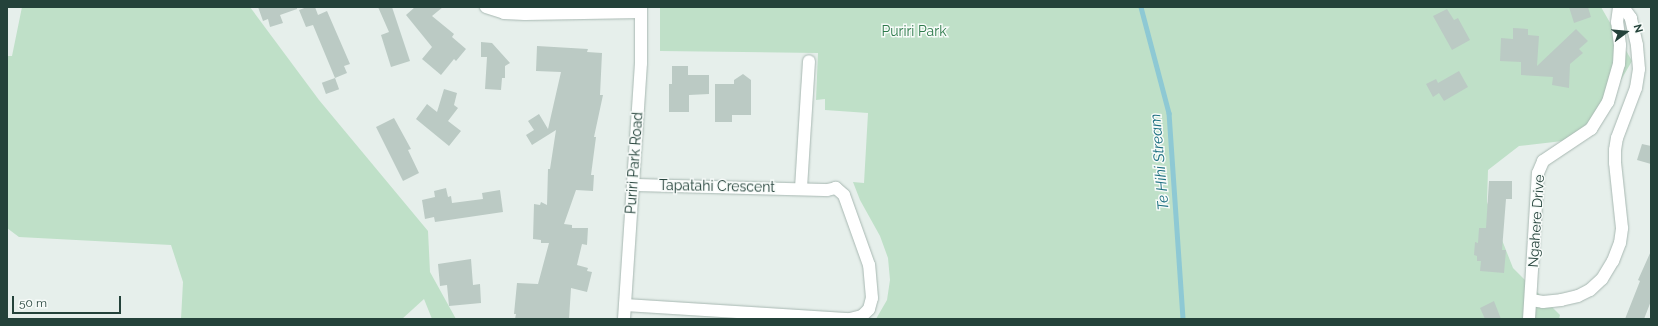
<!DOCTYPE html>
<html>
<head>
<meta charset="utf-8">
<style>
	body { margin:0 }
	#map { position:relative; width:1658px; height:326px; overflow:hidden; background:#e6efeb; font-family:Raleway,sans-serif }
	div>[style] { position:absolute }
	[style*='--x'] { left:calc(var(--x)*1px); top:calc(var(--y)*1px); width:calc(var(--w)*1px); rotate:calc(var(--a)*1deg) }
	.green>* { inset:0; background:#bfe0c8 }
	.stream>* { height:4.5px; margin:-2.25px; padding:0 2.25px; transform-origin:2.25px; border-radius:2.25px; background:#8ec9d4 }
	.building>* { inset:0; background:#bbcac4; transform-origin:0 0 }
	.roads { filter:drop-shadow(0 0 1px #a8b8b2) drop-shadow(0 0 1px #a8b8b2) }
	.street>* { height:12px; margin:-6px; padding:0 6px; transform-origin:6px; border-radius:6px; background:#fff }
	span { translate:-50% -50%; white-space:nowrap; text-align:center; line-height:1.15; -webkit-text-stroke:3px #f7fbf9; paint-order:stroke }
	.park-label { font-size:14px; color:#2d7a4b }
	.street-label { font-size:14px; color:#24423a }
	.water-label { font-size:15px; color:#1c6f80; font-style:italic }
	.frame { position:absolute; inset:0; border:8px solid #24423a; pointer-events:none }
	.north { position:absolute; left:1606px; top:12px; width:40px; height:40px; -webkit-text-stroke:3px #f7fbf9; paint-order:stroke; rotate:74deg; font-size:11px; font-weight:700; line-height:16px; text-align:center; color:#24423a }
	.north::after { content:''; display:block; margin:auto; width:14px; height:18px; background:#24423a; clip-path:polygon(50% 0,100% 100%,50% 72%,0 100%) }
	.scale { position:absolute; left:12px; top:296px; width:109px; height:18px; box-sizing:border-box; border:2px solid #24423a; border-top:0; padding-left:5px; font-size:12px; line-height:14px; white-space:nowrap; color:#24423a; -webkit-text-stroke:3px #f7fbf9; paint-order:stroke }
</style>
</head>
<body>
<div id="map">
	<div class="green">
		<i style="clip-path:polygon(22px 7px,250px 7px,319px 100px,428px 231px,430px 272px,456px 319px,432px 319px,424px 299px,402px 319px,181px 319px,183px 282px,171px 245px,19px 237px,7px 228px,7px 56px,12px 56px)"></i>
		<i style="clip-path:polygon(660px 7px,1601px 7px,1632px 61px,1604px 109px,1571px 140px,1519px 146px,1488px 170px,1487px 202px,1513px 268px,1560px 315px,1559px 319px,876px 319px,887px 300px,890px 280px,888px 258px,880px 236px,860px 200px,853px 182px,864px 183px,868px 113px,825px 110px,825px 99px,816px 100px,818px 53px,660px 51px)"></i>
	</div>
	<div class="stream">
		<i style="--x:1141;--y:7;--w:110;--a:75.2"></i>
		<i style="--x:1169;--y:113;--w:206;--a:86.1"></i>
	</div>
	<div class="building">
		<i style="clip-path:polygon(258px 7px,297px 7px,297px 9px,280px 15px,283px 23px,270px 27px,268px 19px,263px 21px)"></i>
		<i style="clip-path:polygon(307px 7px,315px 7px,318px 15px,327px 11px,350px 64px,344px 66px,347px 73px,335px 78px,313px 25px,306px 27px,299px 10px)"></i>
		<i style="clip-path:polygon(378px 7px,392px 7px,410px 61px,391px 67px,381px 35px,389px 32px)"></i>
		<i style="clip-path:polygon(415px 7px,443px 7px,432px 16px,454px 34px,452px 37px,466px 49px,456px 61px,454px 59px,441px 75px,422px 59px,432px 47px,406px 15px)"></i>
		<i style="clip-path:polygon(1569px 7px,1588px 7px,1591px 17px,1574px 23px)"></i>
		<i style="clip-path:polygon(1447px 9px,1454px 20px,1458px 18px,1470px 40px,1452px 50px,1433px 16px)"></i>
		<i style="clip-path:polygon(1513px 28px,1528px 29px,1528px 35px,1539px 36px,1537px 66px,1576px 29px,1588px 41px,1579px 49px,1583px 53px,1570px 64px,1569px 88px,1552px 85px,1553px 77px,1521px 75px,1521px 62px,1500px 61px,1501px 38px,1513px 39px)"></i>
		<i style="clip-path:polygon(481px 42px,492px 43px,510px 63px,505px 66px,505px 78px,502px 78px,501px 90px,485px 89px,487px 57px,481px 57px)"></i>
		<i style="clip-path:polygon(537px 46px,588px 49px,587px 52px,602px 53px,600px 95px,603px 95px,594px 137px,596px 137px,591px 175px,594px 175px,593px 191px,576px 190px,564px 224px,572px 225px,572px 228px,588px 228px,587px 245px,582px 244px,577px 265px,588px 268px,587px 271px,592px 272px,587px 292px,571px 288px,569px 319px,515px 319px,516px 314px,514px 314px,517px 283px,538px 284px,549px 243px,541px 243px,541px 240px,533px 239px,534px 204px,540px 205px,541px 202px,547px 205px,548px 169px,550px 169px,556px 130px,532px 145px,526px 135px,534px 130px,528px 121px,539px 114px,548px 129px,561px 72px,536px 71px)"></i>
		<i style="clip-path:polygon(672px 66px,688px 66px,688px 75px,709px 75px,709px 94px,689px 95px,689px 112px,669px 112px,669px 84px,672px 84px)"></i>
		<i style="clip-path:polygon(1459px 71px,1468px 87px,1444px 101px,1439px 93px,1433px 97px,1426px 84px,1436px 79px,1438px 83px)"></i>
		<i style="clip-path:polygon(743px 74px,751px 80px,751px 115px,732px 115px,732px 122px,715px 122px,715px 84px,734px 84px,734px 80px)"></i>
		<i style="left:335px;top:78px;width:12px;height:14px;rotate:70deg"></i>
		<i style="clip-path:polygon(444px 89px,457px 93px,454px 105px,458px 108px,448px 121px,461px 131px,449px 146px,416px 119px,427px 104px,437px 112px)"></i>
		<i style="clip-path:polygon(394px 118px,411px 149px,408px 150px,419px 173px,403px 181px,376px 127px)"></i>
		<i style="clip-path:polygon(1642px 144px,1651px 146px,1651px 164px,1637px 160px)"></i>
		<i style="clip-path:polygon(1489px 181px,1512px 181px,1512px 199px,1506px 199px,1502px 250px,1506px 250px,1504px 273px,1480px 271px,1481px 261px,1477px 261px,1477px 256px,1474px 255px,1475px 242px,1478px 243px,1479px 228px,1486px 228px)"></i>
		<i style="clip-path:polygon(446px 188px,448px 197px,451px 196px,452px 203px,483px 199px,482px 193px,500px 190px,503px 212px,435px 222px,434px 217px,425px 219px,422px 200px,435px 197px,434px 191px)"></i>
		<i style="clip-path:polygon(1651px 251px,1651px 301px,1644px 319px,1625px 319px,1640px 281px,1638px 280px)"></i>
		<i style="clip-path:polygon(471px 259px,473px 285px,480px 284px,481px 303px,449px 306px,447px 285px,440px 286px,438px 264px)"></i>
		<i style="clip-path:polygon(1494px 301px,1501px 319px,1485px 319px,1480px 308px)"></i>
	</div>
	<div class="roads">
		<div class="street">
			<i style="--x:486;--y:7;--w:19;--a:18"></i>
			<i style="--x:504;--y:13;--w:21;--a:3"></i>
			<i style="--x:525;--y:14;--w:116;--a:-1"></i>
			<i style="--x:801;--y:188;--w:127;--a:-86.4"></i>
			<i style="--x:1531;--y:300;--w:12;--a:9"></i>
			<i style="--x:1543;--y:302;--w:18;--a:-6"></i>
			<i style="--x:1561;--y:300;--w:17;--a:-13"></i>
			<i style="--x:1578;--y:296;--w:13;--a:-27"></i>
			<i style="--x:1590;--y:290;--w:16;--a:-43"></i>
			<i style="--x:1602;--y:279;--w:21;--a:-59"></i>
			<i style="--x:1613;--y:261;--w:19;--a:-69"></i>
			<i style="--x:1620;--y:243;--w:15;--a:-82"></i>
			<i style="--x:1622;--y:228;--w:65;--a:-96.1"></i>
			<i style="--x:1615;--y:163;--w:13;--a:-90"></i>
			<i style="--x:1615;--y:150;--w:12;--a:-81"></i>
			<i style="--x:1617;--y:138;--w:53;--a:-69.2"></i>
			<i style="--x:1636;--y:88;--w:19;--a:-81"></i>
			<i style="--x:1639;--y:69;--w:24;--a:-95"></i>
			<i style="--x:1637;--y:45;--w:28;--a:-103"></i>
			<i style="--x:1631;--y:18;--w:14;--a:-126"></i>
			<i style="--x:625;--y:305;--w:225;--a:3.6"></i>
			<i style="--x:850;--y:319;--w:12;--a:-14"></i>
			<i style="--x:862;--y:316;--w:10;--a:-45"></i>
			<i style="--x:869;--y:309;--w:11;--a:-75"></i>
			<i style="--x:872;--y:298;--w:33;--a:-95"></i>
			<i style="--x:869;--y:265;--w:74;--a:-109.7"></i>
			<i style="--x:844;--y:195;--w:11;--a:-139"></i>
			<i style="--x:836;--y:188;--w:9;--a:167"></i>
			<i style="--x:827;--y:190;--w:194;--a:-178.5"></i>
			<i style="--x:624;--y:319;--w:257;--a:-86.2"></i>
			<i style="--x:641;--y:63;--w:56;--a:-90"></i>
			<i style="--x:1529;--y:319;--w:146;--a:-86.5"></i>
			<i style="--x:1538;--y:173;--w:13;--a:-67"></i>
			<i style="--x:1543;--y:161;--w:58;--a:-33.7"></i>
			<i style="--x:1591;--y:129;--w:32;--a:-58"></i>
			<i style="--x:1608;--y:102;--w:40;--a:-74"></i>
			<i style="--x:1619;--y:64;--w:19;--a:-87"></i>
			<i style="--x:1620;--y:45;--w:23;--a:-97"></i>
			<i style="--x:1617;--y:22;--w:15;--a:-82"></i>
		</div>
	</div>
	<div class="park-label">
		<span style="left:914px;top:31px">Puriri Park</span>
	</div>
	<div class="street-label">
		<span style="left:634px;top:163px;rotate:-86deg">Puriri Park Road</span>
		<span style="left:717px;top:186px;rotate:1deg">Tapatahi Crescent</span>
		<span style="left:1536px;top:221px;rotate:-86deg">Ngahere Drive</span>
	</div>
	<div class="water-label">
		<span style="left:1160px;top:162px;rotate:-95deg">Te Hihi Stream</span>
	</div>
	<div class="frame"></div>
	<div class="north">N</div>
	<div class="scale">50 m</div>
</div>
</body>
</html>
